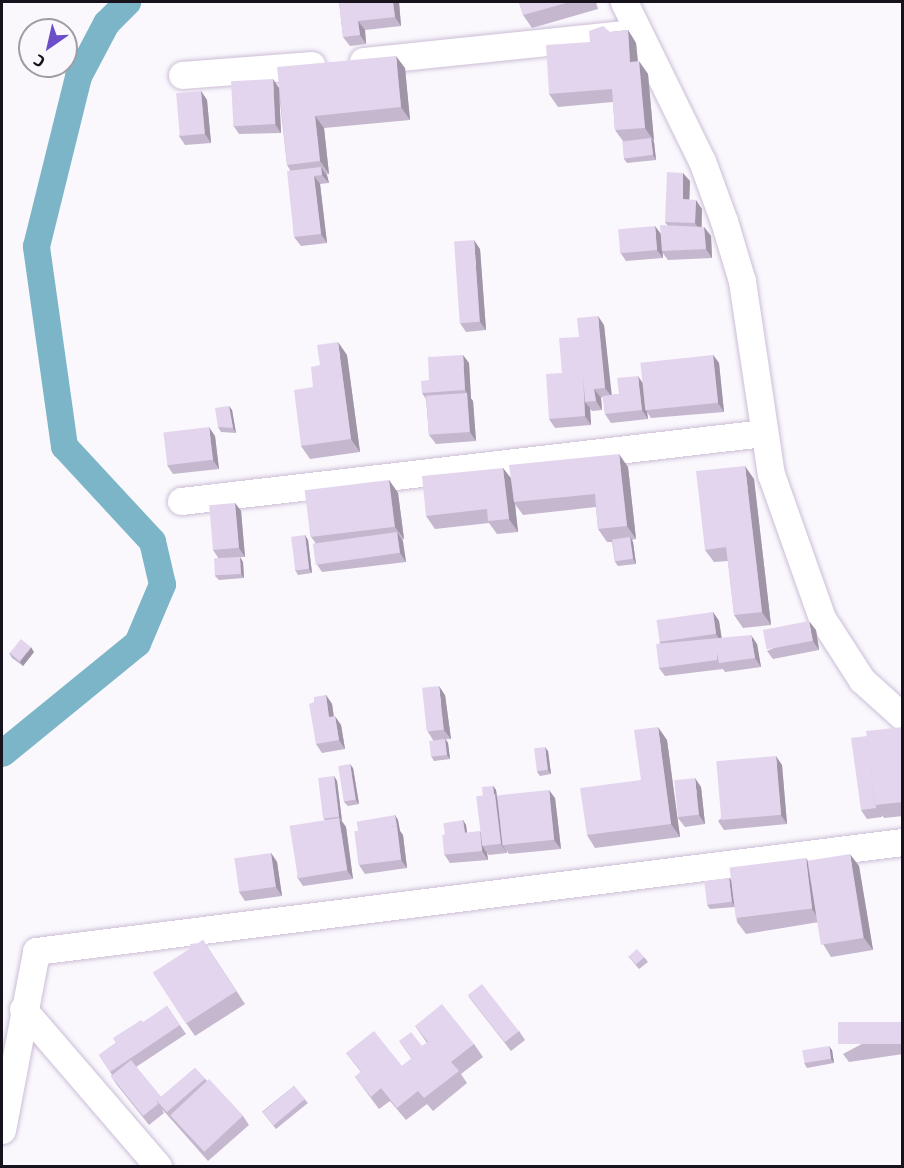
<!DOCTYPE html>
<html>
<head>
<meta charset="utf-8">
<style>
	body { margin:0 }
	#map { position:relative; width:904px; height:1168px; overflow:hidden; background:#faf8fd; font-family:"Exo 2",sans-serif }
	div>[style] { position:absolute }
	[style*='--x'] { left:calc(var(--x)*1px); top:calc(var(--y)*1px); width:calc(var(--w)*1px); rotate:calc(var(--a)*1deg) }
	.canal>* { height:27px; margin:-13.5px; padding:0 13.5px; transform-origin:13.5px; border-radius:13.5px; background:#7cb5c7 }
	.roads { filter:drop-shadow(0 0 2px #ccbdd7) drop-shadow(0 0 2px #ccbdd7) }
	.minor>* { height:27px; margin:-13.5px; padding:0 13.5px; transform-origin:13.5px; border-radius:13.5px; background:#fff }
	.wall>* { inset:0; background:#c4b7ce; transform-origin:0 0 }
	.shaded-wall>* { inset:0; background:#a095a7 }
	.building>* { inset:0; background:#e4d5ef; transform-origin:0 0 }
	span { translate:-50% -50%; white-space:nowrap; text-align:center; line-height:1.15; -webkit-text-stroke:5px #faf8fd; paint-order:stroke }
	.frame { position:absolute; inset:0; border:3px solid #17121b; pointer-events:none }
	.north { position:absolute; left:18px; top:18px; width:60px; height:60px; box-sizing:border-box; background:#faf8fd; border:2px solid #9f9ca3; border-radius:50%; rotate:214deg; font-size:16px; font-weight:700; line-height:24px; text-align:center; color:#17121b }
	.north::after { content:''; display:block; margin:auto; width:21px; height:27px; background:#6c4fc8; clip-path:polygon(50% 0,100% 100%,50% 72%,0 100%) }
</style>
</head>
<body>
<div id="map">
	<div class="canal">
		<i style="--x:2;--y:753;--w:174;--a:-39.2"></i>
		<i style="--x:137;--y:643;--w:64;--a:-67"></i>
		<i style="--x:162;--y:584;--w:44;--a:-103.1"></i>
		<i style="--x:152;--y:541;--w:129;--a:-132.8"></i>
		<i style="--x:64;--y:446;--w:202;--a:-98"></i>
		<i style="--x:36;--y:246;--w:175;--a:-76.1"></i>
		<i style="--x:78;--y:76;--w:60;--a:-62.2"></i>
		<i style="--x:106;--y:23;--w:30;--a:-45"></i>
	</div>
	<div class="roads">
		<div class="minor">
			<i style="--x:624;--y:2;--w:177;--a:63.9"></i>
			<i style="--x:702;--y:161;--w:64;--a:69.9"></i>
			<i style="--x:724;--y:221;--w:63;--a:73.3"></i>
			<i style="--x:742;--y:281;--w:195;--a:81.5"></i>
			<i style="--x:771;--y:474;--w:153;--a:70.5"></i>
			<i style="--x:822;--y:618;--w:74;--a:57.2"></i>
			<i style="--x:862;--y:680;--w:54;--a:42"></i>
			<i style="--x:363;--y:61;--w:264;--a:-5.9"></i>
			<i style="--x:182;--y:75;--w:130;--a:-4.4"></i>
			<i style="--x:181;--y:501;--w:586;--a:-6.66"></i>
			<i style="--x:23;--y:1009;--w:207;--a:49.3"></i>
			<i style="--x:2;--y:1130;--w:182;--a:-79.2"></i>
			<i style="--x:36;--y:951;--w:873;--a:-7.17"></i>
		</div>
	</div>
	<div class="wall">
		<i style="clip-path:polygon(339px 2px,399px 2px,401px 26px,365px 30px,366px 44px,350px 46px,343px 37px)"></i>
		<i style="clip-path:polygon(519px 2px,596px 2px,598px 9px,532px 28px,523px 15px)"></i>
		<i style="clip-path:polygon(628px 30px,636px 43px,638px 61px,648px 74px,654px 141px,653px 141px,654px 142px,656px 160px,627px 163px,624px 159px,623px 141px,615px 130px,613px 102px,558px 107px,549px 94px,590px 42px,610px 32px)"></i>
		<i style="clip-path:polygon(405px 68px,410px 120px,324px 128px,329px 174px,327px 174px,329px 183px,320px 184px,327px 243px,301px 246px,294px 237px,290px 170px,287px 165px,279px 93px,281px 133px,239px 134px,233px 125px,279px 87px)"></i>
		<i style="clip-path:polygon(201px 91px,207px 100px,211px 143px,185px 145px,179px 136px)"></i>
		<i style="clip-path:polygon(690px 181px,689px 200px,702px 209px,702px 227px,704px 227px,711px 236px,712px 258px,668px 260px,662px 252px,663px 258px,626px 261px,620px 252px,661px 233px,668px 226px,665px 222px)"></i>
		<i style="clip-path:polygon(480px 249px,486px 330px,466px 332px,460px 323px)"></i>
		<i style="clip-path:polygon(604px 325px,611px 395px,619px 394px,642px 382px,713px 355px,719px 363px,724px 412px,651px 418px,647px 412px,648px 419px,611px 423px,605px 414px,603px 397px,601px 398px,602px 410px,592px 411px,590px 409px,591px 425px,555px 428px,549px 419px,562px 373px,579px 337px)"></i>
		<i style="clip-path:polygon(347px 355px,360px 452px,310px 459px,301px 446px,320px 365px)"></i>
		<i style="clip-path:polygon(469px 363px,471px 399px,473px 401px,476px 441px,436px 444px,429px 435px,426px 399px,422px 393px,429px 380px)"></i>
		<i style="clip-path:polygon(229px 406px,232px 410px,236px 433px,221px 432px,218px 427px)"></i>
		<i style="clip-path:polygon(215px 436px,219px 469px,173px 474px,167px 465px)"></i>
		<i style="clip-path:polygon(628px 467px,636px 539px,632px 540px,633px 542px,636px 564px,618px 566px,615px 562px,612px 542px,607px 542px,598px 529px,596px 507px,523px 515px,515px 504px,518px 532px,497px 534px,489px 523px,435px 529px,426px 516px,503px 468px,511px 478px)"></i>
		<i style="clip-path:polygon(754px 479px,771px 625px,743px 628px,734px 615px,728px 561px,714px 562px,705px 550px)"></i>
		<i style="clip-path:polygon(389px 480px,398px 493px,404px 539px,402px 540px,406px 562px,322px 572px,316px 563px,315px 542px,311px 537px)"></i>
		<i style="clip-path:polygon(235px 503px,241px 511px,245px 557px,240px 557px,243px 562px,244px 578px,219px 580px,215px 576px,219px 559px,213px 550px)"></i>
		<i style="clip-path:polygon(305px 535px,308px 540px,312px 573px,298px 575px,295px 570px)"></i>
		<i style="clip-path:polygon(713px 612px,719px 621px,722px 638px,757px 644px,761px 667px,725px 672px,723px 669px,665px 676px,659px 668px,661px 644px,659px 642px)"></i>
		<i style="clip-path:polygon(816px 630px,819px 650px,773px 659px,767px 651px)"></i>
		<i style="clip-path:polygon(34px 652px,23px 666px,12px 658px,9px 653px)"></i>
		<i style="clip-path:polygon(326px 695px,332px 704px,334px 717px,341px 725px,345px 749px,322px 753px,316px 744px,314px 702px)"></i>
		<i style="clip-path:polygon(445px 695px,451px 739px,446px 739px,448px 743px,450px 759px,434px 761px,431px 756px,433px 740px,428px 732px)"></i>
		<i style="clip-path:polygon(903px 727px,903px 816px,884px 818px,882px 815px,882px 817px,867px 819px,861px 810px,867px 736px)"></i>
		<i style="clip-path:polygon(667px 740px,680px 837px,595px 848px,587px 835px,641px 780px)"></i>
		<i style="clip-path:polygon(548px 751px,551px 774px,540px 776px,537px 772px)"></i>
		<i style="clip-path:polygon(782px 765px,787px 824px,724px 830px,718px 821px)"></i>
		<i style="clip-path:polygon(353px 768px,359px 804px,348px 806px,344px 802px)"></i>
		<i style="clip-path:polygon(334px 776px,337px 781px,342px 821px,346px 827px,353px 879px,303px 886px,297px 877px,325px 821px,324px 819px)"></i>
		<i style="clip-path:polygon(493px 786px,496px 790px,497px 797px,555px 798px,561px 849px,509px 854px,507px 851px,507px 853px,489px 855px,487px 853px,488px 860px,450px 863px,444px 854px,444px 835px,463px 820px,466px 825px,467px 833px,481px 833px,483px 798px)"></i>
		<i style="clip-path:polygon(701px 787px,705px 824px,685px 827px,678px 818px)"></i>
		<i style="clip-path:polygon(395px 815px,398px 820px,400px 831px,403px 835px,407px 868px,365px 874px,359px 865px)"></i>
		<i style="clip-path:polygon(271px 853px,277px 862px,282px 896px,245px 901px,239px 892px)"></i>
		<i style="clip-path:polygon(809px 862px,859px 866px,873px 950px,831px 957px,823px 944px,819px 922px,746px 934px,737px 922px,735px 907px,710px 909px,707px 905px,732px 882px)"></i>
		<i style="clip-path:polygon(203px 940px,245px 1004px,195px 1036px,186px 1023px,199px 943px)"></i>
		<i style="clip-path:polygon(628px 956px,644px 957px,648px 962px,639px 969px)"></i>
		<i style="clip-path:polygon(468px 996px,519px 1031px,525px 1040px,511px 1051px)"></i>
		<i style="clip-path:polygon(167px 1006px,186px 1034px,136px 1067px,161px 1097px,195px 1068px,207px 1081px,243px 1116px,249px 1125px,208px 1161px,162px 1109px,164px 1113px,149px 1125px,117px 1085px,111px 1076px,112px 1075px,99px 1055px)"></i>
		<i style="clip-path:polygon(903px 1022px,903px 1054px,849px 1062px,843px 1054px)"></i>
		<i style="clip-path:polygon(415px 1026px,474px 1044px,483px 1057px,461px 1074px,467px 1083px,433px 1111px,427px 1104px,406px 1120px,390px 1101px,379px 1109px,355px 1077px,361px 1072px,346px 1053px,402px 1066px,412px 1059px,399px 1041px,422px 1046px,427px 1043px)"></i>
		<i style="clip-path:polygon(832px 1050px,834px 1063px,807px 1068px,804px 1063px)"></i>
		<i style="left:294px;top:1086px;width:22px;height:41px;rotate:51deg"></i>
	</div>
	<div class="shaded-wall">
		<i style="clip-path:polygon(393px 2px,399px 2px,401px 26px,395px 17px)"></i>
		<i style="clip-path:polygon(358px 21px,365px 30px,366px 44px,360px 35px)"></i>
		<i style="clip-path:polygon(628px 30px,636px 43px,639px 75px,630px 62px)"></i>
		<i style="clip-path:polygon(396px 56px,405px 68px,410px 120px,401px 107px)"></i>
		<i style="clip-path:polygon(639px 61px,648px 74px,654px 141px,645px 128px)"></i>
		<i style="clip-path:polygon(273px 79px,279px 88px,281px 133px,275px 124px)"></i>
		<i style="clip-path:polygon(201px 91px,207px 100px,211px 143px,205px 134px)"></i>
		<i style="clip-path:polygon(315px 116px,324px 128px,329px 174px,320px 161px)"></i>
		<i style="clip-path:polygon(651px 138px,654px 142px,656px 160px,653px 155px)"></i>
		<i style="clip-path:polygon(321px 167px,327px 176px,329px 183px,322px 175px)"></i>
		<i style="clip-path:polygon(683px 173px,690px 181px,689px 208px,683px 199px)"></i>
		<i style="clip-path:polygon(314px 176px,320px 184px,327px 243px,321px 234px)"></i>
		<i style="clip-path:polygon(696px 200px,702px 209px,701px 232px,695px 223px)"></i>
		<i style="clip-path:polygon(655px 226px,661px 234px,663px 258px,657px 250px)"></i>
		<i style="clip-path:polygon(704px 227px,711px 236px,712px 258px,706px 249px)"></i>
		<i style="clip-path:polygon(474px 240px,480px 249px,486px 330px,480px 322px)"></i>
		<i style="clip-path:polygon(598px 316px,604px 325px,612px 397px,605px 388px)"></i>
		<i style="clip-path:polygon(338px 342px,347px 355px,360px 452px,351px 439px)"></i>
		<i style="clip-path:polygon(463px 355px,469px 363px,471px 399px,465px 390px)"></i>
		<i style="clip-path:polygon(713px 355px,719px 363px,724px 412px,718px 403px)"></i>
		<i style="clip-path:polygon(583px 374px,585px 402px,590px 408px,591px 425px,585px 416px)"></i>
		<i style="clip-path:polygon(638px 376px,644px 385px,645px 409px,647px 412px,648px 419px,642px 410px)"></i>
		<i style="clip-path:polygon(594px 389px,601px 398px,602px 410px,596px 401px)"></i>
		<i style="clip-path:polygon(467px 393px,473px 401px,476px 441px,470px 432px)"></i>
		<i style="clip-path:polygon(229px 406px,232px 410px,236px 433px,233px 428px)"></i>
		<i style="clip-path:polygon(209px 427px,215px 436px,219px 469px,213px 460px)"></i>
		<i style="clip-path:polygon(619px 454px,628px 467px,636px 539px,627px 526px)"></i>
		<i style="clip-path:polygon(745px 466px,754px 479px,771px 625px,762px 612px)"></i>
		<i style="clip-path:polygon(503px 468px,512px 480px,514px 502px,515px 504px,518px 532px,509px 519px)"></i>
		<i style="clip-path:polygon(389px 480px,398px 493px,404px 539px,395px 527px)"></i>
		<i style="clip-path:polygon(235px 503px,241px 511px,245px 557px,239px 548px)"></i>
		<i style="clip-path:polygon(397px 532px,403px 541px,406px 562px,400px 553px)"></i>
		<i style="clip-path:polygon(305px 535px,308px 540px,312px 573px,309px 569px)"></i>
		<i style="clip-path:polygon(630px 537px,633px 542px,636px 564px,633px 559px)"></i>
		<i style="clip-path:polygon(240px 557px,243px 562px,244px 578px,241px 574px)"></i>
		<i style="clip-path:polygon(713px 612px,719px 621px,722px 643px,716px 634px)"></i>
		<i style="clip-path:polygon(809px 621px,816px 630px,819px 650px,813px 641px)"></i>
		<i style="clip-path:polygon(751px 635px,757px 644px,761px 667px,755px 658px)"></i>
		<i style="clip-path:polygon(31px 647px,34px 652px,23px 666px,20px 662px)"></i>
		<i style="clip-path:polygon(439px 686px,445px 695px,451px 739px,444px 730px)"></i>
		<i style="clip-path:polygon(326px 695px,332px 704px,335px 726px,329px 717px)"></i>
		<i style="clip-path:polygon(335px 716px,341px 725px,345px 749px,339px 740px)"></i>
		<i style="clip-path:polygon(658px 727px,667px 740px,680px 837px,671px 824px)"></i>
		<i style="clip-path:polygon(445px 739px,448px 743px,450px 759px,447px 755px)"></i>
		<i style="clip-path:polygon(545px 747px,548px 751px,551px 774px,548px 770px)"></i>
		<i style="clip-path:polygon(776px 756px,782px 765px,787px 824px,781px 815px)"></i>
		<i style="clip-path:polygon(350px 764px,353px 768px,359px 804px,356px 800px)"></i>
		<i style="clip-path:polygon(334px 776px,337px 781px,342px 821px,339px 817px)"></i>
		<i style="clip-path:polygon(695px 778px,701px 787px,705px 824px,699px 815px)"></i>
		<i style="clip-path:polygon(493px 786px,496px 790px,503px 846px,507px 853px,501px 844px)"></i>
		<i style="clip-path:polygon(549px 790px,555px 798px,561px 849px,554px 840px)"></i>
		<i style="clip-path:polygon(395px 815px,398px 820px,400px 831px,403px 835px,407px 868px,401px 860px)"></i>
		<i style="clip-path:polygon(339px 818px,346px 827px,353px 879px,347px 870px)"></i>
		<i style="clip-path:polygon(463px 820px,466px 825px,468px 840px,465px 836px)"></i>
		<i style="clip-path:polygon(480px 831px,486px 840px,483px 847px,487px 853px,488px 860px,482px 851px)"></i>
		<i style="clip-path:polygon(271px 853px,277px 862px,282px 896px,276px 887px)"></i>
		<i style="clip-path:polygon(850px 854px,859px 866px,873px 950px,864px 938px)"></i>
		<i style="clip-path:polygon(806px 858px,815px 871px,821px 922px,812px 909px)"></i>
		<i style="clip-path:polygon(729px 878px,733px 882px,735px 907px,732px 902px)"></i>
		<i style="clip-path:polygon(829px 1046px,832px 1050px,834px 1063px,831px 1059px)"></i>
	</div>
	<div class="building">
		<i style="clip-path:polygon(339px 2px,393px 2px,395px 17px,358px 21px,360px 35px,343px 37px)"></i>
		<i style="clip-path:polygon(519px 2px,570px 2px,523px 15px)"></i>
		<i style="clip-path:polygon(603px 26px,610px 32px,628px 30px,630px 62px,639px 61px,645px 128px,615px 130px,612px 89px,549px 94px,546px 45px,590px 42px,589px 31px)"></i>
		<i style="clip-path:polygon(396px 56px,401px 107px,315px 116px,320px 161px,287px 165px,277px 67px)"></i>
		<i style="left:273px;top:79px;width:45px;height:42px;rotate:87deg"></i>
		<i style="left:201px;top:91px;width:43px;height:25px;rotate:85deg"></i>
		<i style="left:651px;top:138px;width:17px;height:29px;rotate:83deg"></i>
		<i style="clip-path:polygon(321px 167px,322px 175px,314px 176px,321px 234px,294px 237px,287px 171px)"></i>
		<i style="clip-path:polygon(667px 172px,683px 173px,683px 199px,696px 200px,695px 223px,665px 222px)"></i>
		<i style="clip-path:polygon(660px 225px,704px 227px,706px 249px,662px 251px)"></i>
		<i style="left:655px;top:226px;width:24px;height:37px;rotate:85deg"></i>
		<i style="left:474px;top:240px;width:82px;height:20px;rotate:86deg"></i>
		<i style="clip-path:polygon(598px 316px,605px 388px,594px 389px,596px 401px,585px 402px,583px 374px,585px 416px,549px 419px,546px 374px,562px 373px,559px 338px,579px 337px,577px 318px)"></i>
		<i style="clip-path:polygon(338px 342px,351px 439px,301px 446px,294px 390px,313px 387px,311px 367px,320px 365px,317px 345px)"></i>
		<i style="clip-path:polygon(463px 355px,465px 390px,422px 393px,421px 381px,429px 380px,428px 357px)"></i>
		<i style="left:713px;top:355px;width:48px;height:73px;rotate:84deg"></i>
		<i style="clip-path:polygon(638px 376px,642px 410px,605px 414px,603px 396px,619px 394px,617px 378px)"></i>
		<i style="left:467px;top:393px;width:39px;height:41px;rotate:86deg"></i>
		<i style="clip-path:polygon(229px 406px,233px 428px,218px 427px,215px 408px)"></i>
		<i style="left:209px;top:427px;width:33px;height:46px;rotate:83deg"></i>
		<i style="clip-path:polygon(619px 454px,627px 526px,598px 529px,595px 494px,514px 502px,509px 465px)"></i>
		<i style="clip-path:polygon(745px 466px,762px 612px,734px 615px,726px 547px,705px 550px,696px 471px)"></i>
		<i style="clip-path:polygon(503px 468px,509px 519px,488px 521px,487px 509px,426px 516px,422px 476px)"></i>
		<i style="left:389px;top:480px;width:47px;height:85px;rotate:83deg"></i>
		<i style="left:235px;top:503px;width:45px;height:26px;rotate:85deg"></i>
		<i style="left:397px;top:532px;width:21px;height:85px;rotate:82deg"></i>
		<i style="left:305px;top:535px;width:34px;height:14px;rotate:83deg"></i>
		<i style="left:630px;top:537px;width:22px;height:18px;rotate:82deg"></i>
		<i style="left:240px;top:557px;width:17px;height:26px;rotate:87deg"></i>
		<i style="left:713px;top:612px;width:22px;height:57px;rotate:82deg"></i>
		<i style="left:809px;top:621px;width:20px;height:47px;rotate:79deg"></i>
		<i style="clip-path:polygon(751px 635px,755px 658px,719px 663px,717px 653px,717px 660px,659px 668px,656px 644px)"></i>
		<i style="left:21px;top:639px;width:13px;height:18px;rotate:39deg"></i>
		<i style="left:439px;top:686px;width:44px;height:17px;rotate:84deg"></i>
		<i style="clip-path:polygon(326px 695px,329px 717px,335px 716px,339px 740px,316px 744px,309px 704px,314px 702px,314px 697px)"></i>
		<i style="clip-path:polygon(658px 727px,671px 824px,587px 835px,580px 788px,641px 780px,634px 730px)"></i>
		<i style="clip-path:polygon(903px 727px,903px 802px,875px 805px,866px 731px)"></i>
		<i style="clip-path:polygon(867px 736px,875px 805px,876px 805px,876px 808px,861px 810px,851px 738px)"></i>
		<i style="left:445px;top:739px;width:16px;height:16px;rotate:83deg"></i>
		<i style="left:545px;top:747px;width:23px;height:11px;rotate:83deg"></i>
		<i style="left:776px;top:756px;width:59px;height:60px;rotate:85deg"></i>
		<i style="left:350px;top:764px;width:36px;height:12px;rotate:81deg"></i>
		<i style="left:334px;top:776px;width:41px;height:16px;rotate:83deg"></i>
		<i style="left:695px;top:778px;width:37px;height:21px;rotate:84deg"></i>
		<i style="clip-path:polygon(493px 786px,494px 794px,483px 798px,482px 787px)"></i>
		<i style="left:549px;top:790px;width:50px;height:52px;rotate:84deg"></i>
		<i style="left:495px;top:794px;width:50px;height:19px;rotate:83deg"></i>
		<i style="left:395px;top:815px;width:11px;height:39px;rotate:80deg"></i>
		<i style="left:339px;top:818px;width:53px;height:50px;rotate:81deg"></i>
		<i style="left:463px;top:820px;width:13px;height:20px;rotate:81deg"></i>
		<i style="left:397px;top:826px;width:34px;height:43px;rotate:83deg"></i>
		<i style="left:480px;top:831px;width:20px;height:38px;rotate:84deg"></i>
		<i style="left:271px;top:853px;width:34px;height:37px;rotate:82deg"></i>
		<i style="left:850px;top:854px;width:85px;height:43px;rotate:81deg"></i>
		<i style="left:806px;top:858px;width:51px;height:77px;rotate:83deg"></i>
		<i style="left:729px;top:878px;width:24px;height:25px;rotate:83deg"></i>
		<i style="left:203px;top:940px;width:61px;height:60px;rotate:57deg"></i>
		<i style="clip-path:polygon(199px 943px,190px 949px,190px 944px)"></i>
		<i style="left:637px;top:949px;width:11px;height:11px;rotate:49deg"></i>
		<i style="left:482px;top:984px;width:60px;height:18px;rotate:52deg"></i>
		<i style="clip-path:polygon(442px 1004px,474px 1044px,451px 1062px,459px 1071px,424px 1098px,418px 1091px,397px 1108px,381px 1088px,371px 1097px,355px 1077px,361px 1071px,346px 1053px,374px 1031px,402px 1066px,412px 1058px,399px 1041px,411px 1032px,422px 1046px,428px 1042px,415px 1026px)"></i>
		<i style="clip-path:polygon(167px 1006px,180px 1025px,110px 1072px,99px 1055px,116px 1043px,113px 1038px,141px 1020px,143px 1022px)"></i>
		<i style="left:903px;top:1022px;width:22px;height:65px;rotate:90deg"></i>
		<i style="left:829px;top:1046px;width:13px;height:27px;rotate:81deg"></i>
		<i style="clip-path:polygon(131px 1060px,161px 1097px,195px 1068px,205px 1079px,167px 1112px,156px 1100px,158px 1104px,143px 1116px,111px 1076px)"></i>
		<i style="left:209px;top:1079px;width:50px;height:53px;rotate:47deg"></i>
		<i style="left:294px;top:1086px;width:17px;height:41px;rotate:50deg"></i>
	</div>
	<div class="frame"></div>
	<div class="north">С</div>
</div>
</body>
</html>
